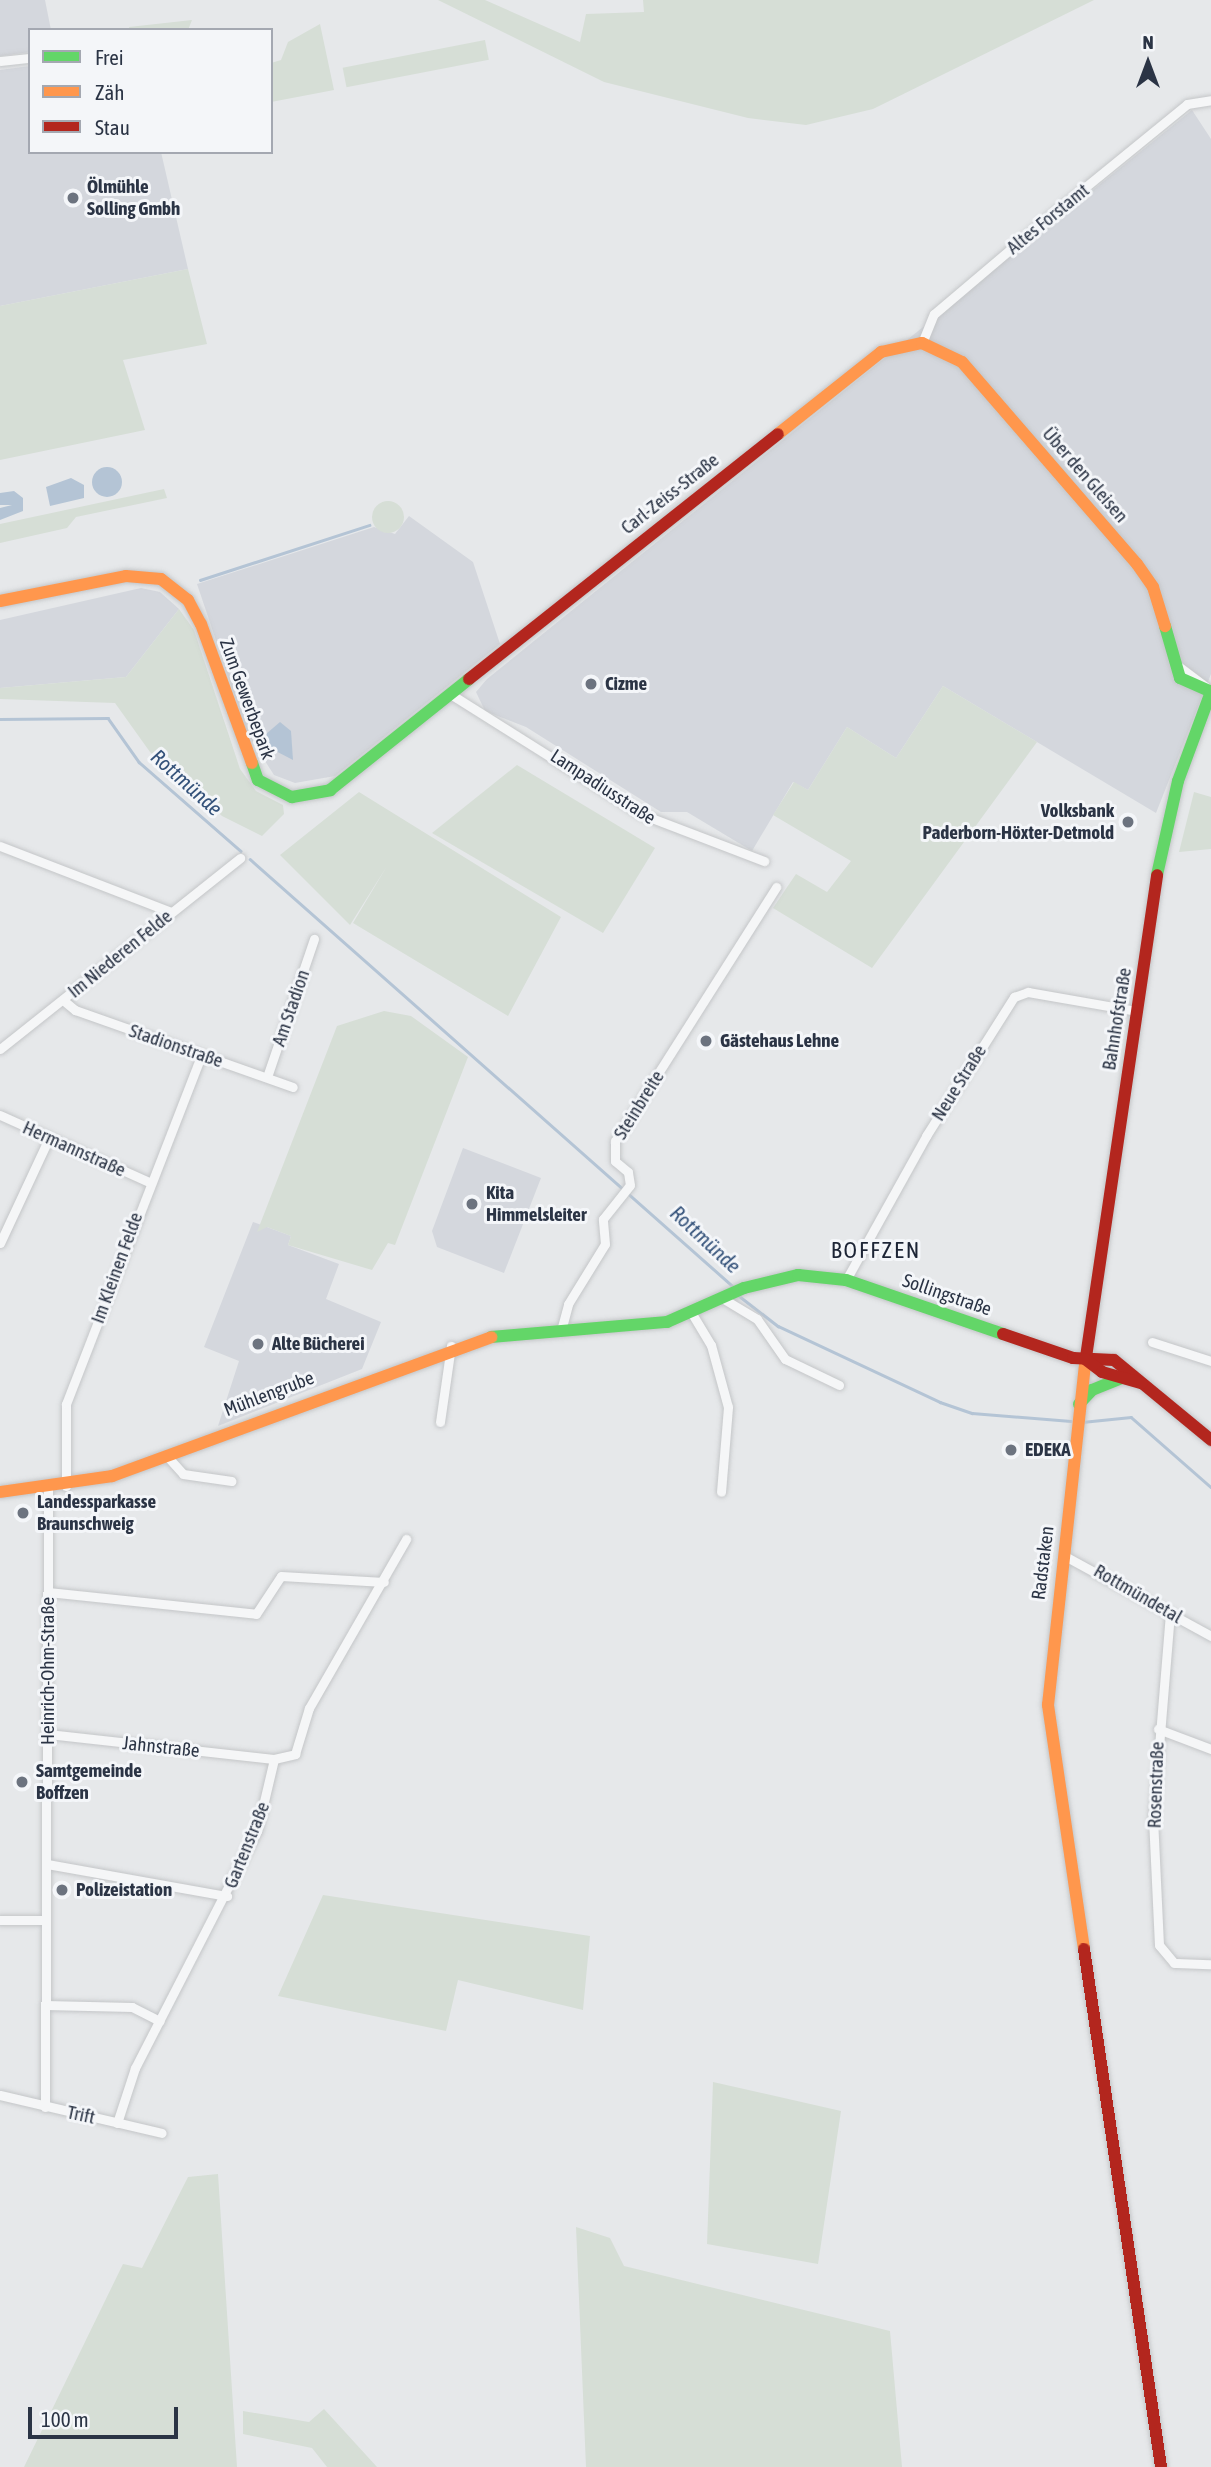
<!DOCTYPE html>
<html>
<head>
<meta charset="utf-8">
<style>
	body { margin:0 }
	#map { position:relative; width:1211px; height:2467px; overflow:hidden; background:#e6e8ea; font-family:"Asap Condensed",sans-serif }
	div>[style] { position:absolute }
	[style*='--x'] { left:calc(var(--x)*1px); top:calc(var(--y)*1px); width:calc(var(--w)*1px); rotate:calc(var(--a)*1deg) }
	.built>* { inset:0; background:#d4d7dd }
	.green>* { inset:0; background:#d6ded6; transform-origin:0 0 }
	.round { border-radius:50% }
	.water>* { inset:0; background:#b4c4d5 }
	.stream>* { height:2.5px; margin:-1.25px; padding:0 1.25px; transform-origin:1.25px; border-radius:1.25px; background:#b4c4d5 }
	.roads { filter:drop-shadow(0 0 2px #c4c6c8) drop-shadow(0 0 2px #c4c6c8) }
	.street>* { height:9px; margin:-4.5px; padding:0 4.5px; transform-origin:4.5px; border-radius:4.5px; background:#f5f6f7 }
	.fast>* { height:12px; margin:-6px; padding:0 6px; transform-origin:6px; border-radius:6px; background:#63d668 }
	.slow>* { height:12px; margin:-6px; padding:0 6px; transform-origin:6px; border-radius:6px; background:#ff974d }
	.jam>* { height:12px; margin:-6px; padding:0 6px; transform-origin:6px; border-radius:6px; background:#b3261e }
	.dots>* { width:19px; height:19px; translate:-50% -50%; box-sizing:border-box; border:4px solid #f4f6f9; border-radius:50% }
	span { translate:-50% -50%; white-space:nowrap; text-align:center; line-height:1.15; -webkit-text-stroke:6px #f4f6f9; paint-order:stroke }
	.poi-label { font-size:19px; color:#2b3445; font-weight:700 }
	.left { translate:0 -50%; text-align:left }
	.right { translate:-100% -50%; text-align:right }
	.street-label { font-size:19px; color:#2b3445 }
	.water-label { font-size:21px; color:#34527a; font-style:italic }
	.quarter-label { font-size:23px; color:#1d2536; letter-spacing:2px }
	.legend { position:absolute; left:28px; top:28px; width:245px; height:126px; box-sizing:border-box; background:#f4f6f9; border:2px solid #a4a8b1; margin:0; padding:9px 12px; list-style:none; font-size:21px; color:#2b3445 }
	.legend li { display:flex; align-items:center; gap:14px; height:35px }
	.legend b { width:35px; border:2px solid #a4a8b1 }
	.north { position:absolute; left:1113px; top:28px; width:70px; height:70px; -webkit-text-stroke:5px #f4f6f9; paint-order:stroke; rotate:0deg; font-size:19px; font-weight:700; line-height:28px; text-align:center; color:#2b3445 }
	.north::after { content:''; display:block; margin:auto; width:24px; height:32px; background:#2b3445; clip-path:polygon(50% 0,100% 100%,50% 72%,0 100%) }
	.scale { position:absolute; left:28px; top:2407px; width:150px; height:32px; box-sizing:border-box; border:4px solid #2b3445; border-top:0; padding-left:9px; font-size:21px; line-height:24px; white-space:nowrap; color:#2b3445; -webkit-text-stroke:5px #f4f6f9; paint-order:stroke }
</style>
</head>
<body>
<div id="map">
	<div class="built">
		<i style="clip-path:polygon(0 0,45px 0,51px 30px,30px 30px,30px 52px,0 56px)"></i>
		<i style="clip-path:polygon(30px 66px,30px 152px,161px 152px,188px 269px,0 306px,0 70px)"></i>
		<i style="clip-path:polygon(1192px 110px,1211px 139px,1211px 674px,1156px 813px,943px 686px,896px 758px,847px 727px,808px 790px,793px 782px,752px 851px,687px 812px,661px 812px,526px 727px,485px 711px,476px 692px,487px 679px)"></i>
		<i style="clip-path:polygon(409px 516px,473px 562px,500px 644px,335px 776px,295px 783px,274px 775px,247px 733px,197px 584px,374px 527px,395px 534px)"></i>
		<i style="clip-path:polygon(141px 588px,160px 592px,179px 609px,126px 677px,0 688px,0 620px)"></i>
		<i style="clip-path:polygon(463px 1148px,541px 1178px,504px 1273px,437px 1247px,432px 1231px)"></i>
		<i style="clip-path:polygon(253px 1222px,291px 1236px,288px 1245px,339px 1264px,326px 1299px,381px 1322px,362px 1369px,218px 1426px,239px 1361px,204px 1347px)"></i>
	</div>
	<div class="green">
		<i style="clip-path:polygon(438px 0,485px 0,580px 42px,586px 14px,644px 12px,643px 0,1094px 0,873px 109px,806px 125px,748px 118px,604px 82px)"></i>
		<i style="clip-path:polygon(192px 20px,188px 30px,130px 30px,129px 27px)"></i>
		<i style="clip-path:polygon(320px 24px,334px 90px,271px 102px,271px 63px,281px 60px,288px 42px)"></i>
		<i style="left:485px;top:40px;width:20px;height:145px;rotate:79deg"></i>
		<i style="clip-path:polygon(188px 269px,207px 344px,123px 360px,145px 430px,0 460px,0 306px)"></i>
		<i style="clip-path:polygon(164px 489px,167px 498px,76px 517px,67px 528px,0 543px,0 524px)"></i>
		<i class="round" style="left:372px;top:501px;width:32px;height:32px"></i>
		<i style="clip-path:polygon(179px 609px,194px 630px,240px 769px,256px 791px,283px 805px,284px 814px,262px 836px,222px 816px,150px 752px,115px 703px,0 699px,0 688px,126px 677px)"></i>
		<i style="clip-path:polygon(943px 686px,1037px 742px,872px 968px,773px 908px,796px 874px,827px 892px,851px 861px,773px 815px,794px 782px,808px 790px,847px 727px,896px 758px)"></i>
		<i style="clip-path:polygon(517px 765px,655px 848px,603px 933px,432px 833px)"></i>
		<i style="clip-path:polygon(359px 792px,561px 917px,508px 1016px,353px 923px,387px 866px,350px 925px,280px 855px)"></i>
		<i style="clip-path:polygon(1194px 792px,1211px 797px,1211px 849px,1179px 852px)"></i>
		<i style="clip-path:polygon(384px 1011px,411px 1016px,468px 1057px,395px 1245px,388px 1243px,372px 1270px,288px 1245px,291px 1236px,267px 1227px,257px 1232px,337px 1026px)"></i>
		<i style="clip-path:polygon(323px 1895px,590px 1936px,583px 2010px,458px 1980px,446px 2031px,278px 1996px)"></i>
		<i style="clip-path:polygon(713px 2082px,841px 2111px,818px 2264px,707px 2244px)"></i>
		<i style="clip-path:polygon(218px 2174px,237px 2467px,24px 2467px,123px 2264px,142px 2268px,188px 2177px)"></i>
		<i style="clip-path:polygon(576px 2227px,610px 2238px,624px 2266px,890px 2331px,902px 2467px,586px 2467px)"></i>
		<i style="clip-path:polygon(324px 2409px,377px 2467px,327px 2467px,312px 2448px,243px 2434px,243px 2411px,309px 2422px)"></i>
	</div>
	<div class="water">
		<i class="round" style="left:92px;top:467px;width:30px;height:30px"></i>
		<i style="clip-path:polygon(71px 478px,84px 485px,84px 498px,50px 506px,46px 487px)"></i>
		<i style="clip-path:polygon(14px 491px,23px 498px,23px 511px,0 520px,0 508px,12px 505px,0 505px,0 493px)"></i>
		<i style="clip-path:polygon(280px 722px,291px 731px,293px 760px,268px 747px,266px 734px)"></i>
	</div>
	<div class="stream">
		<i style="--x:200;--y:580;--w:178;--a:-18"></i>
		<i style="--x:0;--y:719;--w:108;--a:-0.5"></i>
		<i style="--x:108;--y:718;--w:54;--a:54.8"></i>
		<i style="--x:139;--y:762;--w:135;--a:41.1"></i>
		<i style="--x:250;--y:859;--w:649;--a:41.5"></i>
		<i style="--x:738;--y:1295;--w:51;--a:37.8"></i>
		<i style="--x:778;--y:1326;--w:179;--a:25.1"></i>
		<i style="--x:940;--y:1402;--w:34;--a:19"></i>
		<i style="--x:972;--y:1413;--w:99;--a:4.6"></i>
		<i style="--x:1082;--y:1422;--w:49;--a:-5.8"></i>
		<i style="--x:1131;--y:1417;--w:106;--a:41.2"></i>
	</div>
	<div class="roads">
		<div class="street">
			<i style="--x:0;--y:61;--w:30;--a:-6"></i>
			<i style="--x:922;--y:343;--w:31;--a:-68"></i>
			<i style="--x:934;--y:314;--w:139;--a:-40.3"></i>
			<i style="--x:1040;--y:224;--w:190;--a:-39.2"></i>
			<i style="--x:1187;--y:104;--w:24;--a:-9"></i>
			<i style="--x:1177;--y:665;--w:35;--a:37"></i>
			<i style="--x:452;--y:695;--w:223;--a:32.2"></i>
			<i style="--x:641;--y:814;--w:132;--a:20.9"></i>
			<i style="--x:0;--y:846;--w:183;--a:21.1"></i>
			<i style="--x:63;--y:1000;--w:16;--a:40"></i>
			<i style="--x:75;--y:1010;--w:231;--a:19.5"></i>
			<i style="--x:0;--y:1049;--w:307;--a:-38.5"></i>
			<i style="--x:267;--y:1077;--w:146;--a:-71.2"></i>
			<i style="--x:0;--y:1115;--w:163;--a:24.2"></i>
			<i style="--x:0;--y:1243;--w:116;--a:-65"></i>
			<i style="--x:846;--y:1280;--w:165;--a:-60.9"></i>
			<i style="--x:926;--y:1136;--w:165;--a:-57.7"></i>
			<i style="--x:1014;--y:997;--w:15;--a:-20"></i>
			<i style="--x:1028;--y:992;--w:111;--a:9.9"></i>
			<i style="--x:722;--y:1298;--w:41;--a:31"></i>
			<i style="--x:757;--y:1319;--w:49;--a:55"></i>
			<i style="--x:785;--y:1359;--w:60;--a:25.7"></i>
			<i style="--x:691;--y:1312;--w:39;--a:59"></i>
			<i style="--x:711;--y:1345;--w:64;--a:74.7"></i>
			<i style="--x:728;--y:1407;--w:85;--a:94.7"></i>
			<i style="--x:562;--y:1327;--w:24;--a:-75"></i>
			<i style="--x:568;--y:1304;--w:70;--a:-58.3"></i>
			<i style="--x:605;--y:1244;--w:25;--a:-95"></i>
			<i style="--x:603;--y:1219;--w:43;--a:-51.5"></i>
			<i style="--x:630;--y:1185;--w:13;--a:-99"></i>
			<i style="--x:628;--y:1172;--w:17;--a:-140"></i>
			<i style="--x:615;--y:1161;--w:20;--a:-90"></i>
			<i style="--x:615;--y:1141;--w:301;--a:-57.6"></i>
			<i style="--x:1152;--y:1342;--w:62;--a:17.9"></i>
			<i style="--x:440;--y:1422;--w:77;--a:-81.8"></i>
			<i style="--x:166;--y:1455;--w:25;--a:48"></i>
			<i style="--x:183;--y:1474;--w:49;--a:8.3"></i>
			<i style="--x:66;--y:1486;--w:82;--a:-90"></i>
			<i style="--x:66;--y:1404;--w:373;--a:-68.8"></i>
			<i style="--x:1063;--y:1555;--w:169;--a:28.7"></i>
			<i style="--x:48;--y:1592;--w:209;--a:6"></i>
			<i style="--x:256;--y:1614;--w:45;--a:-56.7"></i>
			<i style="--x:281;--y:1576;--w:103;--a:3.3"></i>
			<i style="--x:1170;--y:1613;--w:206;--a:94.7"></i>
			<i style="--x:1153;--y:1818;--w:127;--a:87.3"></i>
			<i style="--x:1159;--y:1945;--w:23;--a:50"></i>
			<i style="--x:1174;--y:1963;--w:37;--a:2"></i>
			<i style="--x:1158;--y:1729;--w:57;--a:20.7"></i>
			<i style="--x:48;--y:1734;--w:227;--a:6.3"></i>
			<i style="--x:47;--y:1864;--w:183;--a:10.1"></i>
			<i style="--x:0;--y:1920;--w:45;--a:0"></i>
			<i style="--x:45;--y:2005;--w:87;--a:1.3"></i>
			<i style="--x:132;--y:2007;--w:31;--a:27"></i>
			<i style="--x:0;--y:2095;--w:166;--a:13.2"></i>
			<i style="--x:45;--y:2107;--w:620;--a:-89.72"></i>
			<i style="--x:117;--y:2123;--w:58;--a:-71.9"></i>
			<i style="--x:135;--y:2068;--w:267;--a:-62.8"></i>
			<i style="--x:257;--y:1831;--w:74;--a:-76.7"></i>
			<i style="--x:274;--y:1759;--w:22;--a:-13"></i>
			<i style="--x:295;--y:1754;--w:48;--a:-73.1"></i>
			<i style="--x:309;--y:1708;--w:195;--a:-60.1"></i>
		</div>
		<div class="fast">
			<i style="--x:1165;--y:626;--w:54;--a:73.9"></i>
			<i style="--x:1180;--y:678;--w:34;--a:24"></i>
			<i style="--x:252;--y:763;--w:18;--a:71"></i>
			<i style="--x:258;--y:780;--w:38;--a:27"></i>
			<i style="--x:292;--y:797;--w:39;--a:-10"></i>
			<i style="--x:330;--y:790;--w:178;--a:-38.6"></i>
			<i style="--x:1157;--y:875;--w:96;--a:-77.4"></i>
			<i style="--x:1178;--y:781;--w:95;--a:-69.7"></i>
			<i style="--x:491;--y:1337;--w:177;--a:-4.9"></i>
			<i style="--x:667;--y:1322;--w:84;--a:-23.8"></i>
			<i style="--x:744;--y:1288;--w:56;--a:-13.5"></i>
			<i style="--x:798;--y:1275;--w:48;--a:5.9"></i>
			<i style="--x:846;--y:1280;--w:166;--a:19"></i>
			<i style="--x:1079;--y:1404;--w:19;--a:-47"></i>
			<i style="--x:1092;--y:1390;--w:31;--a:-22"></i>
		</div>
		<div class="slow">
			<i style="--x:778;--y:434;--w:132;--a:-38.5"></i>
			<i style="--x:881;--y:352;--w:42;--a:-12.4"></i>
			<i style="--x:922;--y:343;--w:44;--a:25.4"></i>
			<i style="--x:962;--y:362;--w:267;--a:49.1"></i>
			<i style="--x:1137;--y:564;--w:28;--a:55"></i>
			<i style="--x:1153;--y:587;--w:41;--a:72.9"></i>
			<i style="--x:0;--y:601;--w:128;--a:-11.2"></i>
			<i style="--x:126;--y:576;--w:35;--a:5"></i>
			<i style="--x:161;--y:579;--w:34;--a:38"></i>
			<i style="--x:188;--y:600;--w:27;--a:62"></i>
			<i style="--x:201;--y:624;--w:148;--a:69.9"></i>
			<i style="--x:0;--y:1492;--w:113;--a:-8.1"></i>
			<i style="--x:112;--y:1476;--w:404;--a:-20.1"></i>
			<i style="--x:1084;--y:1949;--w:247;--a:-98.4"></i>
			<i style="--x:1048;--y:1705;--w:350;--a:-83.8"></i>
		</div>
		<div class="jam">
			<i style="--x:469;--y:679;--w:394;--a:-38.4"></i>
			<i style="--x:1003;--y:1334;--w:74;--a:18.9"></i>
			<i style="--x:1073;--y:1358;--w:41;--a:2.8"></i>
			<i style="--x:1114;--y:1360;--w:126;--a:39.5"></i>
			<i style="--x:1086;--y:1357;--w:487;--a:-81.6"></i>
			<i style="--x:1085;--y:1359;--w:21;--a:37"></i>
			<i style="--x:1102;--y:1372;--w:41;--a:15.8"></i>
			<i style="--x:1084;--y:1949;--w:524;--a:81.54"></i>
		</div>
	</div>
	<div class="dots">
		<i style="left:73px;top:198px;background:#6c737f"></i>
		<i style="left:591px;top:684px;background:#6c737f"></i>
		<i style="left:1128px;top:822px;background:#6c737f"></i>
		<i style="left:706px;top:1041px;background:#6c737f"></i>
		<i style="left:472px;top:1204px;background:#6c737f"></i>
		<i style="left:258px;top:1344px;background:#6c737f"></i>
		<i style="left:1011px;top:1450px;background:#6c737f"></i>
		<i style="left:23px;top:1513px;background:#6c737f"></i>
		<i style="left:22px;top:1782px;background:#6c737f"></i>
		<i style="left:62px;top:1890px;background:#6c737f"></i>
	</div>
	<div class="poi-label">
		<span class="left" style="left:87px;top:198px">Ölmühle<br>Solling Gmbh</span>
		<span class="left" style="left:605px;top:684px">Cizme</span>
		<span class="right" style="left:1114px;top:822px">Volksbank<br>Paderborn-Höxter-Detmold</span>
		<span class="left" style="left:720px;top:1041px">Gästehaus Lehne</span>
		<span class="left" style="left:486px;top:1204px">Kita<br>Himmelsleiter</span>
		<span class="left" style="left:272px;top:1344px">Alte Bücherei</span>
		<span class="left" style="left:1025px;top:1450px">EDEKA</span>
		<span class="left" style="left:37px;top:1513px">Landessparkasse<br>Braunschweig</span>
		<span class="left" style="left:36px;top:1782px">Samtgemeinde<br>Boffzen</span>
		<span class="left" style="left:76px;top:1890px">Polizeistation</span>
	</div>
	<div class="street-label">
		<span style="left:1048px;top:219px;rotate:-39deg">Altes Forstamt</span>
		<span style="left:1085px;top:475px;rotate:49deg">Über den Gleisen</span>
		<span style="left:670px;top:494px;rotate:-38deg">Carl-Zeiss-Straße</span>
		<span style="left:247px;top:699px;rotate:70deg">Zum Gewerbepark</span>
		<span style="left:603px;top:787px;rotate:33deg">Lampadiusstraße</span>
		<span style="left:120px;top:954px;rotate:-39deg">Im Niederen Felde</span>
		<span style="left:291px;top:1008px;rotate:-71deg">Am Stadion</span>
		<span style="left:1117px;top:1019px;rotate:-81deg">Bahnhofstraße</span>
		<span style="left:176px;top:1046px;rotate:19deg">Stadionstraße</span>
		<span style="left:959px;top:1083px;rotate:-58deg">Neue Straße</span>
		<span style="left:639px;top:1105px;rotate:-58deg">Steinbreite</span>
		<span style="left:74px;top:1149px;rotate:24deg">Hermannstraße</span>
		<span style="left:117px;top:1268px;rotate:-70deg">Im Kleinen Felde</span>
		<span style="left:947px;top:1295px;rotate:19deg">Sollingstraße</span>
		<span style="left:269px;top:1394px;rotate:-21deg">Mühlengrube</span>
		<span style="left:1043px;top:1563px;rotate:-83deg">Radstaken</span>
		<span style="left:1138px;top:1594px;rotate:30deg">Rottmündetal</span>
		<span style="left:48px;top:1671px;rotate:-90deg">Heinrich-Ohm-Straße</span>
		<span style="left:161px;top:1747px;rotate:6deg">Jahnstraße</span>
		<span style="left:1156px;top:1785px;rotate:-88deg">Rosenstraße</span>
		<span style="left:247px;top:1845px;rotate:-68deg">Gartenstraße</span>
		<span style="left:81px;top:2115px;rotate:12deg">Trift</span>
	</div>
	<div class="water-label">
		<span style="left:187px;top:782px;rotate:42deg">Rottmünde</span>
		<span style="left:706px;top:1239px;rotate:43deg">Rottmünde</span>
	</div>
	<div class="quarter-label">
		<span style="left:876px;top:1250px">BOFFZEN</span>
	</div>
	<ul class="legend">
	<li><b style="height:9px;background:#63d668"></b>Frei</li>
	<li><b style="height:9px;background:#ff974d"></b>Zäh</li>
	<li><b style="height:9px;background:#b3261e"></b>Stau</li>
	</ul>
	<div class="north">N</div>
	<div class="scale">100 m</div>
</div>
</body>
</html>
